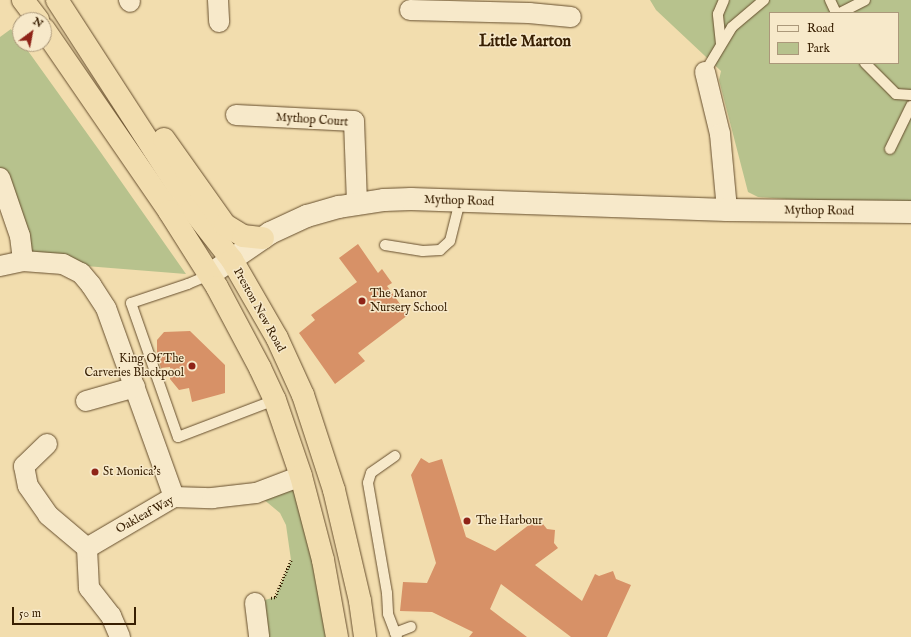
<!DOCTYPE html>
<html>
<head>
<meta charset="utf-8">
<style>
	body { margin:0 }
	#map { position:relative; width:911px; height:637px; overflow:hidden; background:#f2ddae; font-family:"IM FELL English",serif }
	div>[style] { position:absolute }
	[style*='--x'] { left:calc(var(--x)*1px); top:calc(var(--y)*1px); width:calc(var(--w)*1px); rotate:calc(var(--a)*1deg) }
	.green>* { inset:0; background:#b7c28d }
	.building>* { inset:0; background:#d79167 }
	.path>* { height:2.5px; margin-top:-1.25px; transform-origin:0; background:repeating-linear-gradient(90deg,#381f02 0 1px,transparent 0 3px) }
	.roads { filter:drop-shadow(0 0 1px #664e2d) drop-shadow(0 0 1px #664e2d) }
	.lane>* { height:10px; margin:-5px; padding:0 5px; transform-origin:5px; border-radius:5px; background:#f7e9ca }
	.street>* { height:20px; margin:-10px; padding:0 10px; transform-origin:10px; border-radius:10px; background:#f7e9ca }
	.secondary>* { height:22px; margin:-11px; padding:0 11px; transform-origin:11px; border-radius:11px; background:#f7e9ca }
	.highway>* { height:22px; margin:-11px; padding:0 11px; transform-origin:11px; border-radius:11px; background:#f2ddae }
	.dots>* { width:11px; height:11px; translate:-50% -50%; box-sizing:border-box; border:2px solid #f7e9ca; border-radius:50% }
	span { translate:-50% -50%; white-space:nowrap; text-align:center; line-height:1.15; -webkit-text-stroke:3px #f7e9ca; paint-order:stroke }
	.street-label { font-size:12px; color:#381f02 }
	.poi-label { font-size:12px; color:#381f02 }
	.left { translate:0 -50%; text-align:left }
	.right { translate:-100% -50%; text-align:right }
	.district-label { font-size:16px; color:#381f02; font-weight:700 }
	.legend { position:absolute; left:769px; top:12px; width:130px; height:52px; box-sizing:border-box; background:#f7e9ca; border:1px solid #ab987a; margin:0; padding:5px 7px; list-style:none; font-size:12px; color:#381f02 }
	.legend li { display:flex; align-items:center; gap:8px; height:20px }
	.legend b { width:20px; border:1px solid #ab987a }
	.north { position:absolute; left:12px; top:12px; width:40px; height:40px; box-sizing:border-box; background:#f7e9ca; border:1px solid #ab987a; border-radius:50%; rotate:32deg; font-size:11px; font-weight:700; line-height:16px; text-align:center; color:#381f02 }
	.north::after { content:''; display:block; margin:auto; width:14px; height:18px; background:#8f2418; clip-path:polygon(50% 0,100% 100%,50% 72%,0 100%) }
	.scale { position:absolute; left:12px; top:607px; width:124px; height:18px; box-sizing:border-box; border:2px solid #381f02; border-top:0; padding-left:5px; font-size:12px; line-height:14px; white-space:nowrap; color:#381f02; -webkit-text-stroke:3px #f7e9ca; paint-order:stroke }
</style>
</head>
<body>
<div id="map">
	<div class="green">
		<i style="clip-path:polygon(evenodd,650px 0,911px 0,911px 208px,758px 197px,748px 192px,719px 80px,721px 71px,656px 10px,650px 0,770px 13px,898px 13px,898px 63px,770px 63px,770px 13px)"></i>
		<i style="clip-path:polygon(11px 29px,20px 44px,23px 44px,99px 150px,186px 274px,23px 261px,0 178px,0 37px)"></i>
		<i style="clip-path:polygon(301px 476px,337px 637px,259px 637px,255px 603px,275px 597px,291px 560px,286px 525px,280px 513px,256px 493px)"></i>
	</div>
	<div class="building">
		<i style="clip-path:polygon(358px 244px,378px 273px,382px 269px,392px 283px,387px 286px,408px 315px,358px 353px,365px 361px,335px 384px,299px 333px,315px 320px,311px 315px,357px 282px,339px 258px)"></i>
		<i style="clip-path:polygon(190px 331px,225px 365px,225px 393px,192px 402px,189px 388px,179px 390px,170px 379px,170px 367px,161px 368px,157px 355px,157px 340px,164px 332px)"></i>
		<i style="clip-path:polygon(421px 458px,429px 463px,442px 459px,466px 537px,495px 551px,538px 518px,547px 529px,555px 530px,554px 543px,558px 548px,535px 565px,582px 601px,595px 574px,599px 576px,613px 571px,616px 579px,631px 585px,607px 637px,571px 637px,501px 584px,490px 609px,527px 637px,469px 637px,473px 632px,432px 612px,400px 611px,403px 582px,427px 583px,436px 563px,411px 475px)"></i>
	</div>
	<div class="path">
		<i style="--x:271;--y:598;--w:4;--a:-14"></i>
		<i style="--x:275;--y:597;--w:40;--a:-66.6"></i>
	</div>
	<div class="roads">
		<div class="lane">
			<i style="--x:830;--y:0;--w:14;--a:65"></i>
			<i style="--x:840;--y:13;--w:28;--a:-27"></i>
			<i style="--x:721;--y:44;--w:30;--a:-96"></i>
			<i style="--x:718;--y:14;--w:15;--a:-67"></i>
			<i style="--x:865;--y:63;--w:44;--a:45"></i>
			<i style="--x:896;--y:94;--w:15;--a:4"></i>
			<i style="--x:705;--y:72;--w:52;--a:-59"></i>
			<i style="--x:732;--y:27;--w:42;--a:-40.2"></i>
			<i style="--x:890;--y:149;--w:48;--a:-64"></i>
			<i style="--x:385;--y:245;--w:38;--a:9"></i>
			<i style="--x:423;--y:251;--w:17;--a:-3"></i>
			<i style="--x:440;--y:250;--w:13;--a:-42"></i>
			<i style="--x:450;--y:241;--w:41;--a:-76"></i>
			<i style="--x:209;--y:275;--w:23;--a:157"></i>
			<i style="--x:188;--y:284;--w:60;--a:161.6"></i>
			<i style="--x:131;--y:303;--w:142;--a:70.7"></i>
			<i style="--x:178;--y:437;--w:104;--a:-20.9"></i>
			<i style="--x:395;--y:456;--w:29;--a:145"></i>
			<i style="--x:371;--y:473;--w:10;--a:107"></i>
			<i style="--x:368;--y:483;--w:112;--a:80.2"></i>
			<i style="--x:387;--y:593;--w:21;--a:87"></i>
			<i style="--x:388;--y:614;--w:25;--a:69"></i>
			<i style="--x:395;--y:633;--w:17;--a:-21"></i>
		</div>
		<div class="street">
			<i style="--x:129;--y:0;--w:2;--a:63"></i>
			<i style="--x:218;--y:0;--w:22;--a:87"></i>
			<i style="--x:410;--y:10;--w:119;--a:1.4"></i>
			<i style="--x:529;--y:13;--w:42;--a:5.4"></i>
			<i style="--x:705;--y:72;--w:64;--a:76.4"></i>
			<i style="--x:720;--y:134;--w:76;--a:84.7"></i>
			<i style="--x:236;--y:115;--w:118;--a:2.9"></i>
			<i style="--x:354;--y:121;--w:83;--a:87.9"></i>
			<i style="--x:0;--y:178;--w:61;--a:71"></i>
			<i style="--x:20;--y:236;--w:25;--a:83"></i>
			<i style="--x:0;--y:266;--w:24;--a:-12"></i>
			<i style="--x:23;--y:261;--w:40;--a:4.3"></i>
			<i style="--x:63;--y:264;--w:20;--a:27"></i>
			<i style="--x:81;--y:273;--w:16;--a:50"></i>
			<i style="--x:91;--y:285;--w:27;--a:57"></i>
			<i style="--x:106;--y:308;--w:201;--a:70.2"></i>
			<i style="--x:86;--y:401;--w:51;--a:-15.9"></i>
			<i style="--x:47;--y:444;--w:32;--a:136"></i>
			<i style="--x:24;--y:466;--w:20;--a:79"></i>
			<i style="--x:28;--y:486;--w:35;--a:55"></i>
			<i style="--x:48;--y:515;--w:51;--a:40.2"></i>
			<i style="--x:255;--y:603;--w:34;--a:83"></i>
			<i style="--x:120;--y:637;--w:23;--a:-113"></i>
			<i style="--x:111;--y:616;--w:36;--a:-128"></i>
			<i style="--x:89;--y:588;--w:40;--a:-92.9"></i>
			<i style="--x:87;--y:548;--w:101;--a:-30.4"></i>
			<i style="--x:174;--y:497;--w:38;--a:2"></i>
			<i style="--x:212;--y:498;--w:44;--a:-6.5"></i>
			<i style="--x:256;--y:493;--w:48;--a:-20.7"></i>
		</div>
		<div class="secondary">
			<i style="--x:209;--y:275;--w:74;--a:-34.5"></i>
			<i style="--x:270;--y:233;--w:41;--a:-24.7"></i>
			<i style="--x:307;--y:216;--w:33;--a:-16"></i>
			<i style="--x:339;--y:207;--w:46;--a:-8.8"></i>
			<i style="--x:384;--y:200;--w:27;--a:-2"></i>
			<i style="--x:411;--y:199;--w:316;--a:2"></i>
			<i style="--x:727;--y:210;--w:184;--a:0.6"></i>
		</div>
		<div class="highway">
			<i style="--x:23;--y:0;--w:25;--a:53"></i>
			<i style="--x:57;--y:0;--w:249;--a:57.1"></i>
			<i style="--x:192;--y:209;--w:65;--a:51.9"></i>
			<i style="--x:232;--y:260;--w:90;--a:60"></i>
			<i style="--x:277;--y:338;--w:63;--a:65.5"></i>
			<i style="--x:303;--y:395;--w:100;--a:71.9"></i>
			<i style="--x:334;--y:490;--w:114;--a:76.8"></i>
			<i style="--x:360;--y:601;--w:36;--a:82"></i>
			<i style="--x:44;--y:29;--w:221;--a:55.5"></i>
			<i style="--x:169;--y:211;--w:90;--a:57.7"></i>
			<i style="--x:217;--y:287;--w:92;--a:62"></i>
			<i style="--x:260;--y:368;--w:35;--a:65"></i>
			<i style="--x:275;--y:400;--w:80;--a:71.1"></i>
			<i style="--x:301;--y:476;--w:87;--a:75.3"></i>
			<i style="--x:323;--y:560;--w:78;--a:79.7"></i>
			<i style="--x:164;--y:139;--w:105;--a:54.7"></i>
			<i style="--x:225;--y:225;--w:21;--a:31"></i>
			<i style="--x:243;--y:236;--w:20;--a:6"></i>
		</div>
	</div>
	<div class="dots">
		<i style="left:362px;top:301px;background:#8f2418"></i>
		<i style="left:192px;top:366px;background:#8f2418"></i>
		<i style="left:95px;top:472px;background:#8f2418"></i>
		<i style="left:467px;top:521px;background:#8f2418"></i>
	</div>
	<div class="street-label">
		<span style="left:312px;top:120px;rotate:4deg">Mythop Court</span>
		<span style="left:459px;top:201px;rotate:2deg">Mythop Road</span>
		<span style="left:819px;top:211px;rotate:1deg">Mythop Road</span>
		<span style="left:259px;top:310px;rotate:61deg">Preston New Road</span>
		<span style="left:145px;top:515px;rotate:-29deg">Oakleaf Way</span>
	</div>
	<div class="poi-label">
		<span class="left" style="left:370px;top:301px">The Manor<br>Nursery School</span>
		<span class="right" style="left:184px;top:366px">King Of The<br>Carveries Blackpool</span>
		<span class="left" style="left:103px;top:472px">St Monica's</span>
		<span class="left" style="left:476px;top:521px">The Harbour</span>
	</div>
	<div class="district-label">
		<span style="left:525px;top:42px">Little Marton</span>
	</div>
	<ul class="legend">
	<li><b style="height:5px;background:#f7e9ca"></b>Road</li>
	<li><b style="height:11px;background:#b7c28d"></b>Park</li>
	</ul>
	<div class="north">N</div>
	<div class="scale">50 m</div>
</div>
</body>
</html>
